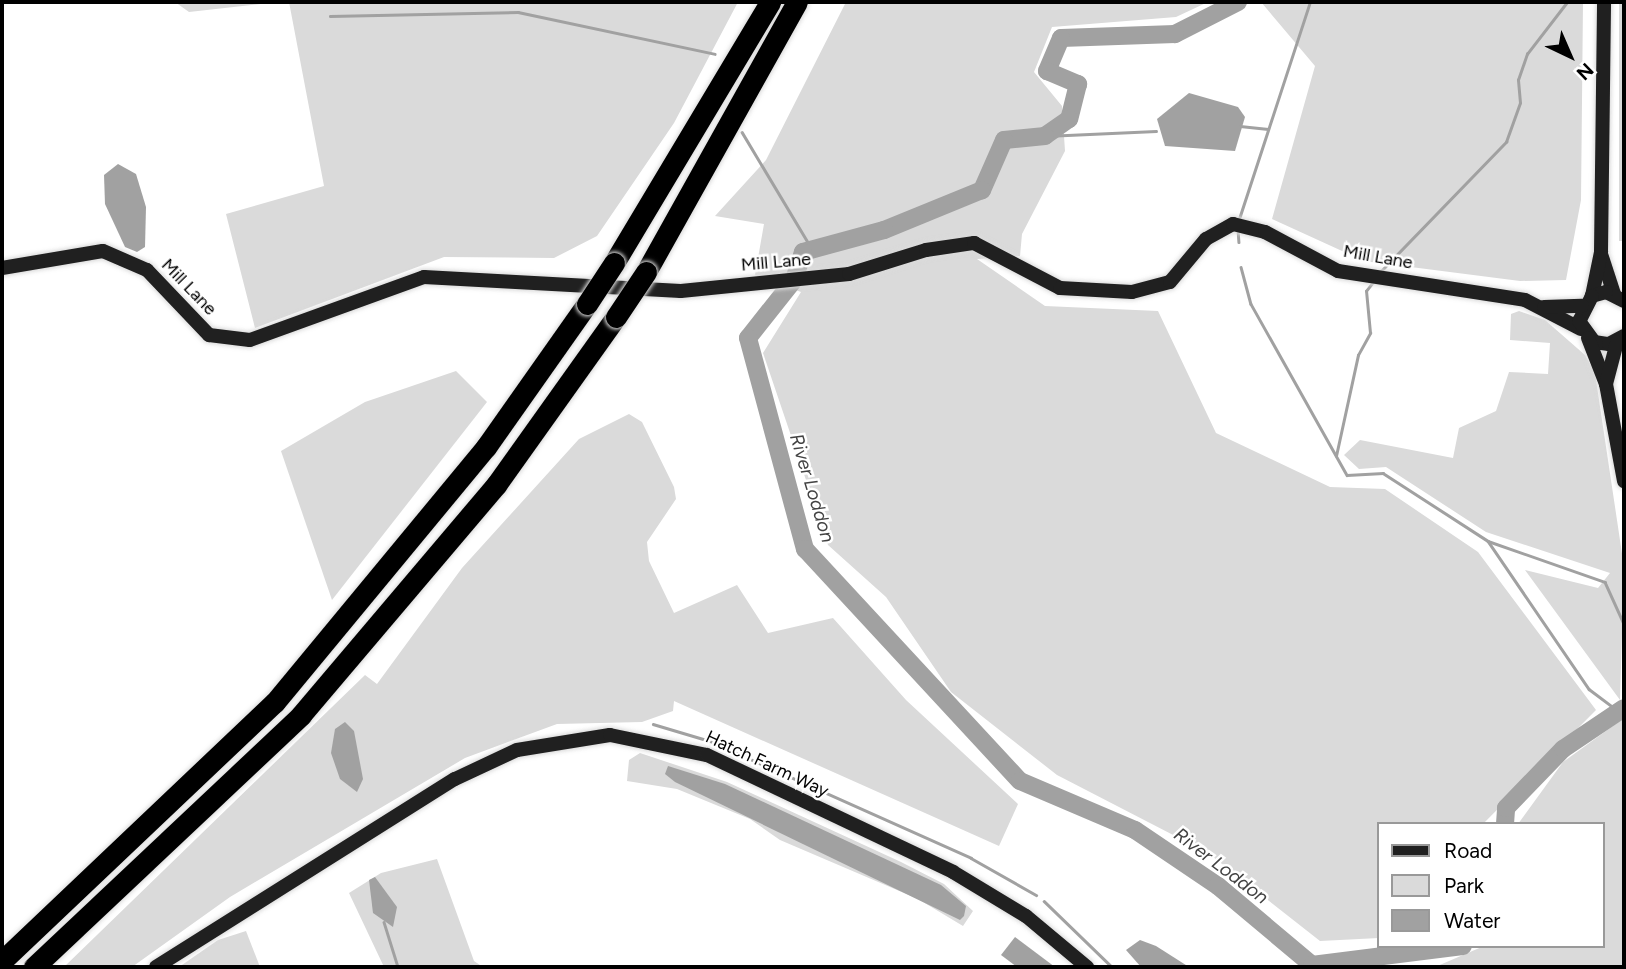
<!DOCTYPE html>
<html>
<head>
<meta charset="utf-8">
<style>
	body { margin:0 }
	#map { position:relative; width:1626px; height:969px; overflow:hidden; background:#fff; font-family:Figtree,sans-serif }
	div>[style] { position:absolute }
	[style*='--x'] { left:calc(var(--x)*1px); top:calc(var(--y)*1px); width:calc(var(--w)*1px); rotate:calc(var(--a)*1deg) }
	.green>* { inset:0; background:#dadada; transform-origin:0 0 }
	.water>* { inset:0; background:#a1a1a1 }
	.stream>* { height:2.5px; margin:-1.25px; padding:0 1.25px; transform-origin:1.25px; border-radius:1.25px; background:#a1a1a1 }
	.river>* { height:18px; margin:-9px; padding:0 9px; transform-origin:9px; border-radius:9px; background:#a1a1a1 }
	.roads { filter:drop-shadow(0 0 2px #dbdbdb) drop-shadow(0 0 2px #dbdbdb) }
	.secondary>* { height:14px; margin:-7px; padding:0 7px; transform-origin:7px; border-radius:7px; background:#202020 }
	.highway>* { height:21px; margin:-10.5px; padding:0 10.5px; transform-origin:10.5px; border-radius:10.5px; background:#000 }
	.bridges { filter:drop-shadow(0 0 2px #dbdbdb) drop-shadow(0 0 2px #dbdbdb) }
	.highway-bridge>* { height:21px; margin:-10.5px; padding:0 10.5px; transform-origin:10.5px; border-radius:10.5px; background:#000 }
	span { translate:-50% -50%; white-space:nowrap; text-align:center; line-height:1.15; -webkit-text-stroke:5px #fff; paint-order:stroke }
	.street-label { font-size:18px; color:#000 }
	.water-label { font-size:19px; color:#424242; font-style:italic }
	.frame { position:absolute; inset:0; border:4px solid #000; pointer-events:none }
	.legend { position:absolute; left:1377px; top:822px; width:228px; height:126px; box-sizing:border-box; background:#fff; border:2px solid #999; margin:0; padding:9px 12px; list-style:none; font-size:21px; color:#000 }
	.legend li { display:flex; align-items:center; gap:14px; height:35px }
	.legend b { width:35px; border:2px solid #999 }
	.north { position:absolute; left:1535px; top:21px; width:70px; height:70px; -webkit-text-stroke:5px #fff; paint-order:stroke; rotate:136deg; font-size:19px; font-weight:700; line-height:28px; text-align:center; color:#000 }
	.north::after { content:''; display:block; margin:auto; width:24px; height:32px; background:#000; clip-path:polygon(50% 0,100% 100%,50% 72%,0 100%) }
</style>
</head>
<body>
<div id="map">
	<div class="green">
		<i style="clip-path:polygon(175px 2px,279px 2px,189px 12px)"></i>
		<i style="clip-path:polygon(289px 2px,738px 2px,674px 123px,597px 236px,554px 258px,444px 257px,255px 328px,226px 214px,324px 186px)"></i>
		<i style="clip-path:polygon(846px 2px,1208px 2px,1176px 17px,1052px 27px,1034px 72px,1062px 106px,1065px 151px,1022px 234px,1020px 256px,977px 259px,1045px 306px,1158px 311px,1216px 433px,1330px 487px,1385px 489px,1478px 552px,1596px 710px,1483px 824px,1379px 824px,1379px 938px,1320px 941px,1208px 853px,1057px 775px,951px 692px,886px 597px,828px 545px,763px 353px,801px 292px,755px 275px,764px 224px,715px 216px,766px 160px)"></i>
		<i style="clip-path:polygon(1261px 2px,1583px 2px,1581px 200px,1566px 280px,1520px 281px,1364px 261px,1272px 219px,1315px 66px)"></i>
		<i style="left:1619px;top:2px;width:5px;height:239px"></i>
		<i style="clip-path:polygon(1519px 311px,1545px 320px,1585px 355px,1595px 373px,1624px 567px,1620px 700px,1525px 570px,1598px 588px,1610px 573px,1486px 532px,1386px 467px,1359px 469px,1344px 455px,1360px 440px,1453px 458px,1459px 428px,1496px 411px,1509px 372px,1548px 374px,1550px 343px,1510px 340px,1511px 314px)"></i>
		<i style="clip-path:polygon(456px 371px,487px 402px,332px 600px,281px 451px,365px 402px)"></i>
		<i style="clip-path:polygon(629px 414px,642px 422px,674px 487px,676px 499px,647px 542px,649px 561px,674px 613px,737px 585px,768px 633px,833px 618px,906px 700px,1018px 804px,999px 846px,674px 701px,673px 711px,642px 722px,557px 724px,465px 758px,230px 897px,132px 967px,64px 967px,365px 675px,377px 684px,462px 568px,579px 439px)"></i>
		<i style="clip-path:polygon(1624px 718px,1624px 967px,1435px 967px,1484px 946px,1603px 946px,1603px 824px,1518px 824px,1563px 762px)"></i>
		<i style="clip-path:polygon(640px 753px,727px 782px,901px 862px,944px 884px,973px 911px,963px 926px,918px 899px,780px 840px,750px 819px,677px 789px,627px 781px,629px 760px)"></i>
		<i style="clip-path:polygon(437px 859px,474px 961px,483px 967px,384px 967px,349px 893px,381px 873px)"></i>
		<i style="clip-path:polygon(246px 931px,260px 967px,179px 967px,218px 940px)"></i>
	</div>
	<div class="water">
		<i style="clip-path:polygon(1189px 93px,1238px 107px,1245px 117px,1235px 151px,1165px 146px,1157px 119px)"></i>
		<i style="clip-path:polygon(118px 164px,136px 174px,146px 207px,145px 247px,137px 252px,125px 247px,105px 204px,104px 175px)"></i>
		<i style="clip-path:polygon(345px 722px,354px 731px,363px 779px,357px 792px,340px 779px,331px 753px,335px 729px)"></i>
		<i style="clip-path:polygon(668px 766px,725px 784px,941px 885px,966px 906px,964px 916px,960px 920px,675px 782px,665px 774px)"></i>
		<i style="clip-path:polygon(375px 877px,397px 907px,393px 927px,373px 913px,369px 880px)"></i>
		<i style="clip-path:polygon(1015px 937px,1055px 967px,1017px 967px,1001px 955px)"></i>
		<i style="clip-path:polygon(1140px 940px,1156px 946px,1189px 967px,1141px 967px,1126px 950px)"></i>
	</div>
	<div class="stream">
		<i style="--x:330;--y:16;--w:188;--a:-1.2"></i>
		<i style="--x:518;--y:12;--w:201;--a:12"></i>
		<i style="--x:1240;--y:126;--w:28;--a:6"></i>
		<i style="--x:742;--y:132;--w:136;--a:59.1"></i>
		<i style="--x:1045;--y:136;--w:111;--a:-2.6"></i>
		<i style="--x:1239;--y:219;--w:228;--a:-71.9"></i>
		<i style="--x:1238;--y:229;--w:13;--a:86"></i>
		<i style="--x:1241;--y:267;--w:38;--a:75"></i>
		<i style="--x:1251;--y:304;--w:196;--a:60.7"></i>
		<i style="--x:1347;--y:475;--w:36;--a:-3"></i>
		<i style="--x:1383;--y:473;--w:125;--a:32.9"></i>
		<i style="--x:1488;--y:541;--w:124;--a:19.3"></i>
		<i style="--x:1605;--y:582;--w:46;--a:65.7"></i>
		<i style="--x:1381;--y:271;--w:180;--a:-45.9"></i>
		<i style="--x:1506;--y:142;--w:41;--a:-70.3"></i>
		<i style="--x:1520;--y:103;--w:23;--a:-95"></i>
		<i style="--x:1518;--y:80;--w:28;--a:-71"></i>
		<i style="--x:1527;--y:54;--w:66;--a:-52.4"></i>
		<i style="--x:1336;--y:456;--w:103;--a:-77.7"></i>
		<i style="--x:1358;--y:355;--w:25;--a:-61"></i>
		<i style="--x:1370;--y:333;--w:42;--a:-95.4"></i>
		<i style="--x:1366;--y:291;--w:11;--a:-52"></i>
		<i style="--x:1488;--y:541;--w:179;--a:55.7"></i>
		<i style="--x:1589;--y:689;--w:36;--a:37"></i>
		<i style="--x:653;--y:724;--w:59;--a:16.6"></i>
		<i style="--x:710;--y:741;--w:286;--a:24.1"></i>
		<i style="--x:971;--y:858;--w:75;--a:29.6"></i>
		<i style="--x:1044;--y:901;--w:95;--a:44.1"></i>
		<i style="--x:384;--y:922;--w:47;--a:72.7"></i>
		<i style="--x:1336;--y:967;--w:4;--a:-63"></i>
	</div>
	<div class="river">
		<i style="--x:1238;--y:2;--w:71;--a:153.1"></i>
		<i style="--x:1175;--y:34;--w:114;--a:178"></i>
		<i style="--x:1061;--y:38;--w:36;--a:113"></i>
		<i style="--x:1047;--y:71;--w:34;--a:23"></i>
		<i style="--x:1078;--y:84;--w:36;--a:104"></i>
		<i style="--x:1069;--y:119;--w:29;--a:145"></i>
		<i style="--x:1045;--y:136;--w:41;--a:174.4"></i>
		<i style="--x:1004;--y:140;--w:55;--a:113.7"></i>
		<i style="--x:982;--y:190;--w:106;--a:157.8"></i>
		<i style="--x:884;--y:230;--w:84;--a:164.8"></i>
		<i style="--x:803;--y:252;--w:29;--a:108"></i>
		<i style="--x:794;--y:280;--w:74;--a:128.4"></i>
		<i style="--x:748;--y:338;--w:219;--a:74.9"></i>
		<i style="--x:805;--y:549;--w:316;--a:47.2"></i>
		<i style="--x:1020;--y:781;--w:125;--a:23.1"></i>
		<i style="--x:1135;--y:830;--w:100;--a:34"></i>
		<i style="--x:1218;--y:886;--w:123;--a:40"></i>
		<i style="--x:1312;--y:965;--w:152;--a:-7.2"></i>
		<i style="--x:1505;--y:824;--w:16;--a:-86"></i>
		<i style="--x:1506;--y:808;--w:82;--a:-46"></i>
		<i style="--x:1563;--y:749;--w:73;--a:-33.9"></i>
	</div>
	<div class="roads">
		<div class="secondary">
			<i style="--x:1602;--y:257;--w:39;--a:72"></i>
			<i style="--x:2;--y:268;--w:102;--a:-9.6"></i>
			<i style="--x:103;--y:251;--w:48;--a:23.4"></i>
			<i style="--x:147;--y:270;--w:90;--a:46.4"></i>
			<i style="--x:209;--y:335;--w:41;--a:7"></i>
			<i style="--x:250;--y:340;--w:185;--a:-19.9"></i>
			<i style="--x:424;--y:277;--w:257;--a:3.1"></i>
			<i style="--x:681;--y:291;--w:169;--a:-5.8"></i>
			<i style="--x:849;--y:274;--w:81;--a:-17.3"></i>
			<i style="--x:926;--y:250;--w:49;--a:-8.3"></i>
			<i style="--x:974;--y:243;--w:97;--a:27.6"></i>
			<i style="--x:1060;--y:288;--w:72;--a:3.2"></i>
			<i style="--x:1132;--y:292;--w:39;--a:-15"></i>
			<i style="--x:1170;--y:282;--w:56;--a:-50.1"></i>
			<i style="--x:1206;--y:239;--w:31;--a:-29"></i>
			<i style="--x:1233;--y:224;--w:33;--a:14"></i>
			<i style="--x:1265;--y:232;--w:83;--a:28.1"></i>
			<i style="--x:1338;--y:271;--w:189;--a:8.8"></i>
			<i style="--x:1525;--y:300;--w:63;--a:27.4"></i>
			<i style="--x:1592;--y:296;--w:45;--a:-78.4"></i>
			<i style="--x:1601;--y:252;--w:250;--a:-89.3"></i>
			<i style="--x:1624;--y:301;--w:20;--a:-153"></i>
			<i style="--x:1606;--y:292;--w:15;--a:164"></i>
			<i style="--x:1592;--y:296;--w:28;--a:117"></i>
			<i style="--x:1579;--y:321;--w:26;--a:54"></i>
			<i style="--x:1594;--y:342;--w:15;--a:8"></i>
			<i style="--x:1609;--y:344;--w:17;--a:-28"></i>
			<i style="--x:1544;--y:307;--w:38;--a:-2"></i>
			<i style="--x:1588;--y:338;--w:49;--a:68.6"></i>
			<i style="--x:1606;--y:384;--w:99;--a:79.5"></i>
			<i style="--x:1606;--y:384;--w:43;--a:-75.3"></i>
			<i style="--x:156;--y:967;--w:353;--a:-32.2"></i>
			<i style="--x:455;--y:779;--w:68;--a:-25.1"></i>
			<i style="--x:517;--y:750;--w:94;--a:-9.2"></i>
			<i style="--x:610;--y:735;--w:99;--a:11.7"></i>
			<i style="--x:707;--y:755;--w:272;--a:25.4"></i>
			<i style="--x:953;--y:872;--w:85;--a:31.1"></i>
			<i style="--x:1026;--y:916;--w:80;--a:39.9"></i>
		</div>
		<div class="highway">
			<i style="--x:614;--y:263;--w:304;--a:-59.1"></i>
			<i style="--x:646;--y:272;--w:309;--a:-60.8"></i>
			<i style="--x:2;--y:961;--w:376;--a:-43.5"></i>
			<i style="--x:275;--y:702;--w:331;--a:-50.4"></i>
			<i style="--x:486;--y:447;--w:175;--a:-54.8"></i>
			<i style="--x:34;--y:967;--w:367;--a:-43.3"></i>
			<i style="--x:301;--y:715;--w:302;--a:-49.7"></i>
			<i style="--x:496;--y:485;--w:206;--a:-54.5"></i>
		</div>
	</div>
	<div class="bridges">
		<div class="highway-bridge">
			<i style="--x:587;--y:304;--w:49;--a:-56.6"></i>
			<i style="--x:616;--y:317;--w:54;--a:-56.3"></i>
		</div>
	</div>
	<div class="street-label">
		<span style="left:1378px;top:257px;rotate:10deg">Mill Lane</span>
		<span style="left:776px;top:262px;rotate:-5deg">Mill Lane</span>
		<span style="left:189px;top:287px;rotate:46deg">Mill Lane</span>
		<span style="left:767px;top:764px;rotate:25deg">Hatch Farm Way</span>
	</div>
	<div class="water-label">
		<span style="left:812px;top:488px;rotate:73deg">River Loddon</span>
		<span style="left:1221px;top:866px;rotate:37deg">River Loddon</span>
	</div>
	<div class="frame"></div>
	<ul class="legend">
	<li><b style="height:9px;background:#202020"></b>Road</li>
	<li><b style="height:19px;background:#dadada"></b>Park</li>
	<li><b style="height:19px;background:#a1a1a1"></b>Water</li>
	</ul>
	<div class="north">N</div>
</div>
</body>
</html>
